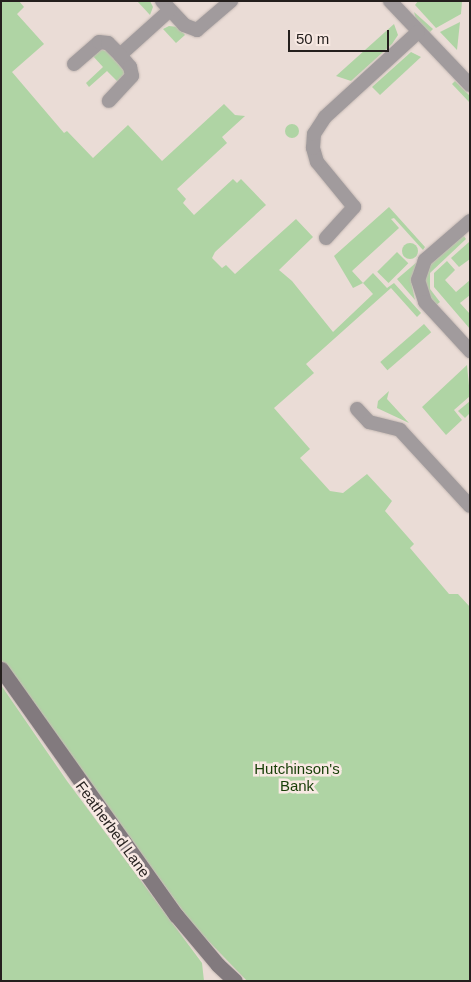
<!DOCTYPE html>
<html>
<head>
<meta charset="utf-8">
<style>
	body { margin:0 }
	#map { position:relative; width:471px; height:982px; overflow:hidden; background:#eadcd6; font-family:Helvetica,sans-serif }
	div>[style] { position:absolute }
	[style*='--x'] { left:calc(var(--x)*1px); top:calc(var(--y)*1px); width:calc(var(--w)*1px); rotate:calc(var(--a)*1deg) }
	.green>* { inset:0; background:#afd4a4; transform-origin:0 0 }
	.round { border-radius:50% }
	.roads { filter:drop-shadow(0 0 1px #c6bab5) drop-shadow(0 0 1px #c6bab5) }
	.street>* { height:14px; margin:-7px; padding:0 7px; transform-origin:7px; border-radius:7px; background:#a19b9d }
	.secondary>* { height:15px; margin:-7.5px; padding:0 7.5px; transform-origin:7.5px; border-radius:7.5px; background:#827a7e }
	span { translate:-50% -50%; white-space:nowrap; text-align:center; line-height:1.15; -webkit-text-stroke:5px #f8e9e3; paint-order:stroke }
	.park-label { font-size:15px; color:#173e07 }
	.street-label { font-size:15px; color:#241f1d }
	.frame { position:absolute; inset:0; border:2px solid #241f1d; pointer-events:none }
	.scale { position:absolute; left:288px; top:30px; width:101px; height:22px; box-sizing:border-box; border:2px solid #241f1d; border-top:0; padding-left:6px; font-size:15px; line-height:18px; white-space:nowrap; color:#241f1d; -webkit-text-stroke:4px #f8e9e3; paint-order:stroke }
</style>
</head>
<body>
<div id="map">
	<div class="green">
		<i style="clip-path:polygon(1px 1px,19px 1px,24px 7px,17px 14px,44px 44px,12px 72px,64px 133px,67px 131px,93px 158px,128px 125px,162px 161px,224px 104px,235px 115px,245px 116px,222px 137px,227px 143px,177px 189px,186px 199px,183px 203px,194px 215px,233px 179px,237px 183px,241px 179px,266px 205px,215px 252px,212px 258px,222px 268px,226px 265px,235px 274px,296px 219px,313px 237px,279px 270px,292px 281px,333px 332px,373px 294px,363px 283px,353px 288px,334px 256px,389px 207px,425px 247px,423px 250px,394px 218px,391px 219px,399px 228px,352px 271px,363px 283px,373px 273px,387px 288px,394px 283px,421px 313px,417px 317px,391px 288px,306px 364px,314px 373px,274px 408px,310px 449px,300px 458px,330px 491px,343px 493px,367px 474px,392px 501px,385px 511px,414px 544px,410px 548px,449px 594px,458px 594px,470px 607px,470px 981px,247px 981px,193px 925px,1px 659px)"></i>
		<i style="clip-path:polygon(137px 1px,150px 1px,153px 7px,150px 15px)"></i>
		<i style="clip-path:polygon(418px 1px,462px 1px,461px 14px,436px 28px,415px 5px)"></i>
		<i style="clip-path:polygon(414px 12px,433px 29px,429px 33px,416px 19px)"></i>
		<i style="clip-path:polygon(460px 22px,457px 50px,440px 32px)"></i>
		<i style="clip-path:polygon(394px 24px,398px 35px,392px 44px,351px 81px,336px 76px)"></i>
		<i style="clip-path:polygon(169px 26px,178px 27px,185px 35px,176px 43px,163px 29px)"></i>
		<i style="clip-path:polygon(98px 49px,107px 51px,123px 69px,125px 74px,119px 83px,107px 71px,89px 87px,86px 83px,103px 67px,92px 55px)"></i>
		<i style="clip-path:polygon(411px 52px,421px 57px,380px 95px,372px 87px)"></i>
		<i style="clip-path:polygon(455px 81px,470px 96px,470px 103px,452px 84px)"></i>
		<i class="round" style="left:285px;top:124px;width:14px;height:14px"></i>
		<i style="clip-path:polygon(463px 235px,466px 239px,430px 273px,430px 289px,440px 302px,435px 306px,423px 287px,428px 267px)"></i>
		<i style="clip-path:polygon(469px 242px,470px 259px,459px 267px,451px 258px)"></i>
		<i class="round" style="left:402px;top:243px;width:16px;height:16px"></i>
		<i style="left:397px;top:252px;width:16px;height:28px;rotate:45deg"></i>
		<i style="clip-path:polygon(447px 261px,455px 270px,445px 280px,456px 292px,470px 280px,470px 295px,460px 303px,470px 314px,470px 329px,434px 287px,434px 273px)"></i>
		<i style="clip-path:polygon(417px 262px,411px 281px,415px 300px,397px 279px)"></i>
		<i style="left:424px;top:324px;width:11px;height:58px;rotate:49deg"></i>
		<i style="clip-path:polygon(467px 365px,470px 396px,454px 410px,462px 420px,446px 435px,422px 407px)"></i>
		<i style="clip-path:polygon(389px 391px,387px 399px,409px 423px,377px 408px,378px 401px)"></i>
		<i style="clip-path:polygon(470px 401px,470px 413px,465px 418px,458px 411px)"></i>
		<i style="clip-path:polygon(1px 685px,67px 781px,202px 963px,204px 981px,1px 981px)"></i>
	</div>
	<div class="roads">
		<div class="street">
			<i style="--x:162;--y:1;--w:33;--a:47"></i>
			<i style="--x:184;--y:25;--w:14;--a:21"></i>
			<i style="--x:197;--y:30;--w:45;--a:-40.5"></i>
			<i style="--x:390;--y:1;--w:116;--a:46.4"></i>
			<i style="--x:120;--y:55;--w:67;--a:-42"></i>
			<i style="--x:74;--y:64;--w:33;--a:-41"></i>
			<i style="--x:99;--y:42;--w:9;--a:6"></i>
			<i style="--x:108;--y:43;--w:17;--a:45"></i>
			<i style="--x:120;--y:55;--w:16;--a:50"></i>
			<i style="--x:130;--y:67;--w:9;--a:77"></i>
			<i style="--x:132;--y:76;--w:34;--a:133"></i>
			<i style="--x:470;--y:221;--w:60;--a:139.1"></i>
			<i style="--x:425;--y:260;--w:21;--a:109"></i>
			<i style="--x:418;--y:280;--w:23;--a:72"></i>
			<i style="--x:425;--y:302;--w:67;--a:47.4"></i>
			<i style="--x:326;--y:238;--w:42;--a:-47.9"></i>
			<i style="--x:354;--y:207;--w:58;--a:-129.4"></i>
			<i style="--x:317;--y:162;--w:15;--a:-106"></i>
			<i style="--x:313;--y:148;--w:14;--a:-86"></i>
			<i style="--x:314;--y:134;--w:20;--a:-57"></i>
			<i style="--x:325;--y:117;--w:126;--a:-42.4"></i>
			<i style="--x:357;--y:409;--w:18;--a:47"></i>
			<i style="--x:369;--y:422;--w:32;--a:14"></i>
			<i style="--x:400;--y:430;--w:103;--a:47.4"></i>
		</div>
		<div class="secondary">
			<i style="--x:1;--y:669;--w:302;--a:54.6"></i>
			<i style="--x:176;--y:915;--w:65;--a:50"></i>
			<i style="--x:218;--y:965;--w:23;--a:43"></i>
		</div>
	</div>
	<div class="park-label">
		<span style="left:297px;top:777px">Hutchinson's<br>Bank</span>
	</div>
	<div class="street-label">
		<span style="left:113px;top:829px;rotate:54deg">Featherbed Lane</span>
	</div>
	<div class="frame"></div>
	<div class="scale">50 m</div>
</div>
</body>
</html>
